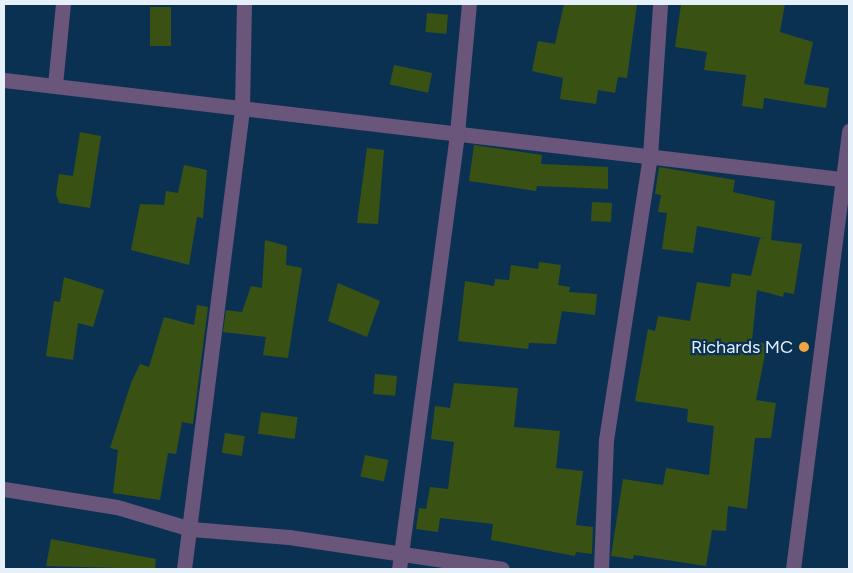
<!DOCTYPE html>
<html>
<head>
<meta charset="utf-8">
<style>
	body { margin:0 }
	#map { position:relative; width:853px; height:573px; overflow:hidden; background:#0a3152; font-family:Figtree,sans-serif }
	div>[style] { position:absolute }
	[style*='--x'] { left:calc(var(--x)*1px); top:calc(var(--y)*1px); width:calc(var(--w)*1px); rotate:calc(var(--a)*1deg) }
	.building>* { inset:0; background:#395214; transform-origin:0 0 }
	.minor>* { height:15px; margin:-7.5px; padding:0 7.5px; transform-origin:7.5px; border-radius:7.5px; background:#6a557b }
	.dots>* { width:14px; height:14px; translate:-50% -50%; box-sizing:border-box; border:2px solid #0a3152; border-radius:50% }
	span { translate:-50% -50%; white-space:nowrap; text-align:center; line-height:1.15; -webkit-text-stroke:4.5px #0a3152; paint-order:stroke }
	.poi-label { font-size:18px; color:#e5f0fb }
	.right { translate:-100% -50%; text-align:right }
	.frame { position:absolute; inset:0; border:5px solid #e5f0fb; pointer-events:none }
</style>
</head>
<body>
<div id="map">
	<div class="building">
		<i style="clip-path:polygon(564px 4px,637px 4px,627px 78px,618px 77px,615px 93px,598px 90px,596px 104px,560px 99px,563px 78px,532px 71px,538px 41px,555px 44px)"></i>
		<i style="clip-path:polygon(681px 4px,785px 4px,780px 32px,813px 42px,804px 84px,829px 88px,826px 108px,764px 98px,763px 109px,742px 106px,746px 75px,704px 70px,707px 52px,675px 47px)"></i>
		<i style="left:150px;top:7px;width:21px;height:39px"></i>
		<i style="left:427px;top:13px;width:21px;height:19px;rotate:5deg"></i>
		<i style="left:394px;top:65px;width:39px;height:20px;rotate:12deg"></i>
		<i style="clip-path:polygon(80px 132px,101px 136px,90px 208px,59px 203px,56px 194px,59px 174px,73px 176px)"></i>
		<i style="clip-path:polygon(474px 145px,542px 155px,541px 164px,608px 167px,608px 189px,537px 186px,536px 191px,469px 181px)"></i>
		<i style="clip-path:polygon(367px 148px,384px 150px,378px 224px,357px 223px)"></i>
		<i style="clip-path:polygon(184px 165px,207px 170px,203px 218px,197px 217px,189px 265px,131px 250px,140px 204px,164px 205px,166px 191px,178px 193px)"></i>
		<i style="clip-path:polygon(659px 167px,735px 180px,733px 192px,775px 201px,771px 240px,802px 244px,794px 294px,784px 292px,783px 297px,757px 290px,752px 341px,767px 344px,756px 400px,776px 403px,771px 438px,755px 438px,747px 509px,728px 506px,726px 531px,712px 530px,706px 566px,634px 555px,633px 559px,611px 556px,623px 479px,663px 485px,666px 468px,709px 475px,714px 426px,687px 422px,688px 409px,635px 401px,648px 329px,655px 331px,658px 316px,690px 321px,697px 282px,730px 287px,732px 273px,751px 276px,760px 238px,768px 239px,697px 226px,693px 253px,662px 249px,667px 213px,658px 212px,661px 195px,655px 194px)"></i>
		<i style="left:592px;top:202px;width:20px;height:19px;rotate:3deg"></i>
		<i style="clip-path:polygon(265px 240px,287px 246px,286px 265px,302px 268px,288px 358px,263px 355px,266px 337px,223px 332px,226px 310px,242px 312px,251px 286px,262px 288px)"></i>
		<i style="clip-path:polygon(539px 262px,561px 265px,558px 285px,570px 287px,569px 292px,597px 294px,595px 315px,562px 311px,556px 344px,529px 343px,528px 349px,458px 341px,465px 281px,494px 286px,495px 279px,509px 280px,511px 265px,538px 269px)"></i>
		<i style="clip-path:polygon(64px 277px,104px 290px,93px 327px,78px 323px,73px 360px,46px 356px,54px 301px,60px 302px)"></i>
		<i style="clip-path:polygon(338px 283px,380px 301px,367px 337px,328px 321px)"></i>
		<i style="clip-path:polygon(197px 305px,208px 307px,193px 424px,182px 422px,176px 454px,168px 453px,160px 500px,113px 493px,118px 450px,110px 448px,131px 383px,140px 364px,149px 367px,164px 317px,194px 325px)"></i>
		<i style="left:375px;top:374px;width:22px;height:20px;rotate:5deg"></i>
		<i style="clip-path:polygon(454px 383px,518px 388px,514px 427px,560px 431px,556px 468px,583px 471px,576px 525px,593px 527px,592px 554px,576px 552px,575px 556px,491px 540px,493px 524px,440px 518px,438px 532px,416px 529px,419px 508px,426px 509px,430px 487px,448px 489px,454px 442px,431px 439px,435px 406px,450px 408px)"></i>
		<i style="left:261px;top:412px;width:37px;height:22px;rotate:8deg"></i>
		<i style="left:225px;top:433px;width:20px;height:20px;rotate:9deg"></i>
		<i style="left:365px;top:455px;width:24px;height:22px;rotate:12deg"></i>
		<i style="clip-path:polygon(51px 539px,156px 559px,155px 569px,46px 566px)"></i>
	</div>
	<div class="minor">
		<i style="--x:4;--y:80;--w:851;--a:6.75"></i>
		<i style="--x:55;--y:85;--w:81;--a:-84.4"></i>
		<i style="--x:4;--y:489;--w:114;--a:9.1"></i>
		<i style="--x:117;--y:507;--w:77;--a:16.6"></i>
		<i style="--x:191;--y:529;--w:98;--a:4.7"></i>
		<i style="--x:289;--y:537;--w:215;--a:8.5"></i>
		<i style="--x:184;--y:569;--w:465;--a:-82.8"></i>
		<i style="--x:242;--y:108;--w:104;--a:-88.9"></i>
		<i style="--x:399;--y:569;--w:440;--a:-82.4"></i>
		<i style="--x:457;--y:133;--w:130;--a:-84.7"></i>
		<i style="--x:601;--y:569;--w:129;--a:-87.8"></i>
		<i style="--x:606;--y:440;--w:287;--a:-81.2"></i>
		<i style="--x:650;--y:156;--w:152;--a:-86.2"></i>
		<i style="--x:793;--y:569;--w:442;--a:-82.7"></i>
	</div>
	<div class="dots">
		<i style="left:804px;top:347px;background:#f2a541"></i>
	</div>
	<div class="poi-label">
		<span class="right" style="left:793px;top:347px">Richards MC</span>
	</div>
	<div class="frame"></div>
</div>
</body>
</html>
